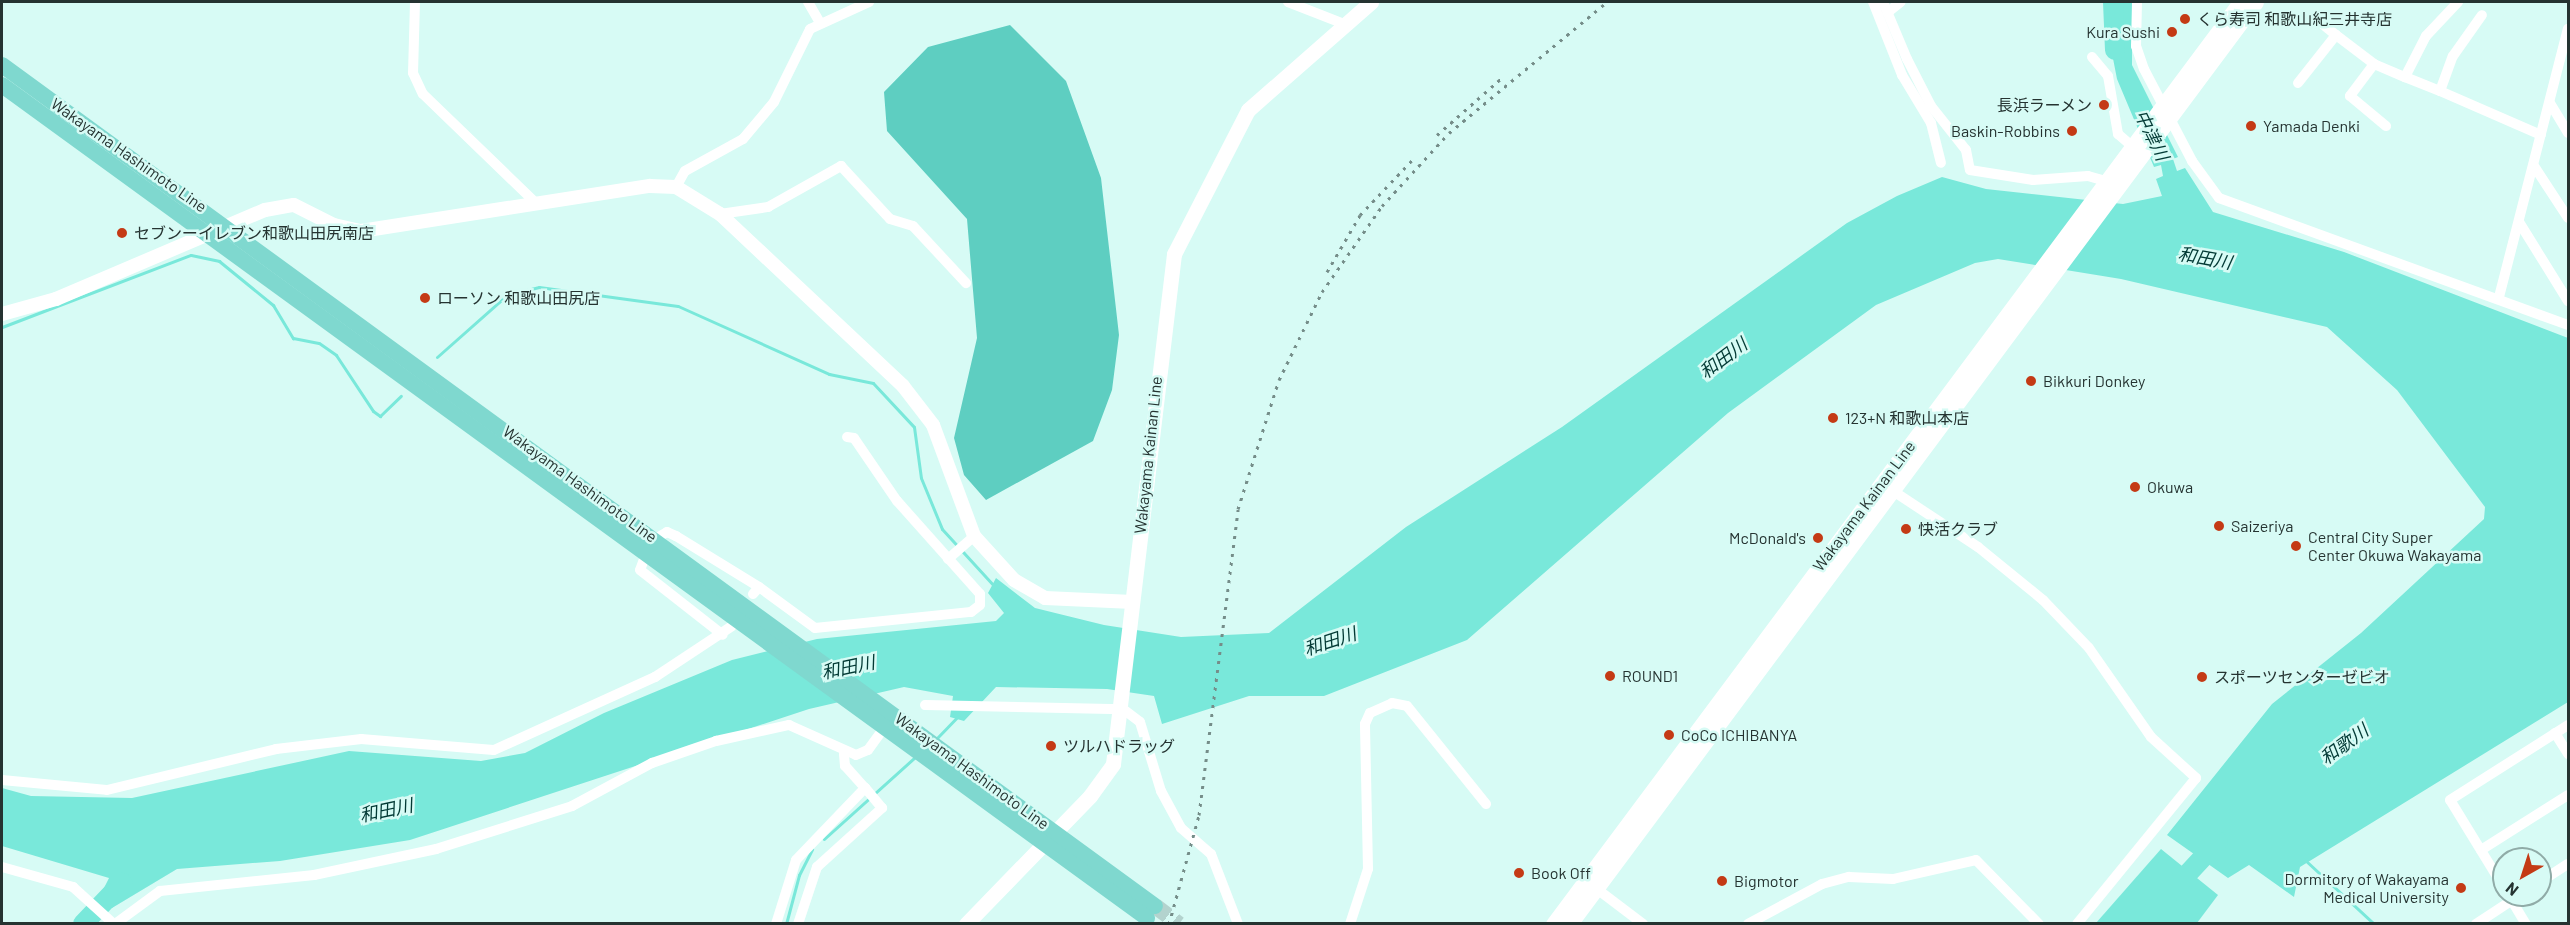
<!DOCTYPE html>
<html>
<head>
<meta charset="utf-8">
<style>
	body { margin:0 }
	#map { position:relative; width:2570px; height:925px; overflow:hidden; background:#d7fbf5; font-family:Barlow,"Noto Sans JP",sans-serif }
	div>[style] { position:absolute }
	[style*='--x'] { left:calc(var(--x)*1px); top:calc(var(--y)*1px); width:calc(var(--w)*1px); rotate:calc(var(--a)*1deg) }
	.forest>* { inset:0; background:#5ecec1 }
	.water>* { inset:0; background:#79e8da }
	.stream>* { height:3px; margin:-1.5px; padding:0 1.5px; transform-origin:1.5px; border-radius:1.5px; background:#79e8da }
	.river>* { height:20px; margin:-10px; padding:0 10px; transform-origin:10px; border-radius:10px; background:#79e8da }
	.primary-tunnel>* { height:16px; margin-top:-8px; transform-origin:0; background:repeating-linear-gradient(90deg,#b3d3ce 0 16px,transparent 0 24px) }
	.minor>* { height:10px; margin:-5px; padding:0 5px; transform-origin:5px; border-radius:5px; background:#fff }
	.tertiary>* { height:14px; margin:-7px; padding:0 7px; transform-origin:7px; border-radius:7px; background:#fff }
	.secondary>* { height:15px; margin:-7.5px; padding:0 7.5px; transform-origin:7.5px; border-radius:7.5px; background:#fff }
	.primary>* { height:16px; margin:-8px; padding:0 8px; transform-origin:8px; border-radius:8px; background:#7fd8cf }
	.rail>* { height:3px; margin-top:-1.5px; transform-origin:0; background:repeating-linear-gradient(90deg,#758d89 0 3px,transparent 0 9px) }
	.dots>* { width:16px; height:16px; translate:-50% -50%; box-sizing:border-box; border:3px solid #d7fbf5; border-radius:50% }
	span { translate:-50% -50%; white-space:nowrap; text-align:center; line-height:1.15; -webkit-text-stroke:5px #d7fbf5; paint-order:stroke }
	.poi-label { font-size:16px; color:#253331 }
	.left { translate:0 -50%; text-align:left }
	.right { translate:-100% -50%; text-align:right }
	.street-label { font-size:16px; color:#253331 }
	.water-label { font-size:18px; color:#033a35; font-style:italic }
	.frame { position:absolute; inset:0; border:3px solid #253331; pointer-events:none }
	.north { position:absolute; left:2492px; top:847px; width:60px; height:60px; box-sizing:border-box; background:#d7fbf5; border:2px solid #90aba7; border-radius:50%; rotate:219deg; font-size:16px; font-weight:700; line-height:24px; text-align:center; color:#253331 }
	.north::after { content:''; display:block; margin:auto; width:21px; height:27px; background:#c43a15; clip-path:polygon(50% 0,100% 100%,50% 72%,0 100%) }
</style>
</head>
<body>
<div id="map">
	<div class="forest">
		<i style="clip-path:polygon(1010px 25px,1066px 81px,1101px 178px,1119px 335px,1112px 390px,1093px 441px,986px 500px,964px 475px,954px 438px,977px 338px,967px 219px,887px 131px,884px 92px,928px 47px)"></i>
	</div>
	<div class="water">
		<i style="clip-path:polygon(2113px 2px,2132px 2px,2132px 65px,2178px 157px,2173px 159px,2177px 171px,2185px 168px,2213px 212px,2344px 252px,2568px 338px,2568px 702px,2300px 867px,2294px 897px,2249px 865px,2228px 878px,2167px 835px,2272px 704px,2361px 633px,2484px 519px,2485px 507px,2397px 390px,2327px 327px,2121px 279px,1998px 259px,1975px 263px,1876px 305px,1728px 413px,1467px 640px,1324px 696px,1249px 696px,1162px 724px,1154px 696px,1107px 689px,996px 687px,964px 721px,950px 717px,953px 696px,904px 687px,809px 709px,410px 840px,280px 861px,177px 869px,112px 908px,100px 896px,109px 878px,2px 846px,2px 788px,31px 796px,132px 798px,349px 751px,481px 761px,525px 753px,604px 713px,732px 660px,817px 639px,996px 621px,1004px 613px,988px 593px,996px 578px,1035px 608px,1104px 625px,1181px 637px,1269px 633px,1406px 527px,1562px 427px,1847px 223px,1897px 196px,1942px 177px,1986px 189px,2123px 204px,2162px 196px,2156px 179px,2163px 176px,2161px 165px,2154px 167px,2117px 79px,2109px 38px)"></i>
		<i style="clip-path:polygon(2161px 849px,2218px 895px,2197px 923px,2096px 923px)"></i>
	</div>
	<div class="stream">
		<i style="--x:2;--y:327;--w:202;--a:-20.9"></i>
		<i style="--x:191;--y:255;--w:29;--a:12"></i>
		<i style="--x:219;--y:261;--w:70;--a:39.2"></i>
		<i style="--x:273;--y:305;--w:39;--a:59"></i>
		<i style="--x:293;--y:338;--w:26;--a:11"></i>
		<i style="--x:319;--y:343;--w:21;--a:35"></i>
		<i style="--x:336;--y:355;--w:67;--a:56.5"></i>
		<i style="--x:373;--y:411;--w:9;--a:36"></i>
		<i style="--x:380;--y:416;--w:29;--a:-44"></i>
		<i style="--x:437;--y:357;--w:94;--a:-41.5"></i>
		<i style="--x:507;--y:295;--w:33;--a:-14"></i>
		<i style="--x:539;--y:287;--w:140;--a:7.8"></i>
		<i style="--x:678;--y:306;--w:166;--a:24.2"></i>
		<i style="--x:829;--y:374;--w:45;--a:11.6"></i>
		<i style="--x:873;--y:383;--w:60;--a:47"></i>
		<i style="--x:914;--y:427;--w:51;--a:82.2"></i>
		<i style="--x:921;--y:478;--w:55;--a:67.6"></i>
		<i style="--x:942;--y:529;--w:79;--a:47.6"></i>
		<i style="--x:936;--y:739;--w:32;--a:-46"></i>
		<i style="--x:824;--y:839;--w:122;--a:-42"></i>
		<i style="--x:2305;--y:860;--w:94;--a:42.8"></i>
		<i style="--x:786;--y:924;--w:51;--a:-75.1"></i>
		<i style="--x:799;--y:875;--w:29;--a:-63"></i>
	</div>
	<div class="river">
		<i style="--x:2113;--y:2;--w:48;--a:87.6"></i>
		<i style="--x:83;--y:924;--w:57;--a:-46.4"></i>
		<i style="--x:2141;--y:924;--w:113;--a:-47.1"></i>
	</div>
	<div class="primary-tunnel">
		<i style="--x:1155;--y:906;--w:30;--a:37"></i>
	</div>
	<div class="minor">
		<i style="--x:415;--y:2;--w:71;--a:91.6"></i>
		<i style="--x:413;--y:73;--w:23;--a:65"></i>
		<i style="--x:423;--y:94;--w:158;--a:44"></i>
		<i style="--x:808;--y:2;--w:24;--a:60"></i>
		<i style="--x:1288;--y:2;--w:60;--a:21.4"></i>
		<i style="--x:1873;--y:2;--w:79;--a:68.3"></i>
		<i style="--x:1902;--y:75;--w:56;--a:58.9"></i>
		<i style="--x:1931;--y:123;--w:41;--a:76"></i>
		<i style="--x:1883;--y:2;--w:62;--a:67.2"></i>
		<i style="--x:1907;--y:59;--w:53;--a:62.9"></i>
		<i style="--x:1931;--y:106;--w:56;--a:51.5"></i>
		<i style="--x:1966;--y:150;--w:20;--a:79"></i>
		<i style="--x:1970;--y:170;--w:64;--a:9"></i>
		<i style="--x:2033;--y:180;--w:55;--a:-4.2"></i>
		<i style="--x:2088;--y:176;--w:26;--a:16"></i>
		<i style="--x:2137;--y:2;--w:44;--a:91.3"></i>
		<i style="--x:2136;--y:46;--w:24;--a:71"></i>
		<i style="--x:2144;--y:69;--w:104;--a:62.4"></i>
		<i style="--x:2192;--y:161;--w:46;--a:53.9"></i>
		<i style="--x:2219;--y:198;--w:371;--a:20"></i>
		<i style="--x:1888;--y:12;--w:16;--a:-38"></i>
		<i style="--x:2336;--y:35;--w:48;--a:37.3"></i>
		<i style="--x:2374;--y:64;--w:40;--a:127"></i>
		<i style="--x:2350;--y:96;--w:47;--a:39.8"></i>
		<i style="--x:2092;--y:57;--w:25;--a:50"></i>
		<i style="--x:2108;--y:76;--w:59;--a:80.2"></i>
		<i style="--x:2118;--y:134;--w:18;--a:41"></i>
		<i style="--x:2374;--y:64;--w:34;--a:23"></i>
		<i style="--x:2405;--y:77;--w:46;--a:-62.9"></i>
		<i style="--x:2426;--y:36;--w:47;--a:-46.7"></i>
		<i style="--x:2405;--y:77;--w:38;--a:22"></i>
		<i style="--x:2440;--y:91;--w:37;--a:-70"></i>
		<i style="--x:2453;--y:56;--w:50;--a:-54.7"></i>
		<i style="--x:2298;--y:83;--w:61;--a:-51.6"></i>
		<i style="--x:2336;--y:35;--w:26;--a:-141"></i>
		<i style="--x:2440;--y:91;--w:110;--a:23.5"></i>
		<i style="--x:2550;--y:103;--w:35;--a:59"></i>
		<i style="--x:2534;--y:166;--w:62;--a:56.8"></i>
		<i style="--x:676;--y:187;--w:18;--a:-61"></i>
		<i style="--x:685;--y:171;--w:66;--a:-28.9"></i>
		<i style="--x:743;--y:139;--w:48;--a:-50"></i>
		<i style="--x:774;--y:102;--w:81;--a:-63.7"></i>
		<i style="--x:810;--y:29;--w:65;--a:-24.6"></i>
		<i style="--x:720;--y:214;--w:49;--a:-8.3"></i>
		<i style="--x:768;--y:207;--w:84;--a:-29.3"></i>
		<i style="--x:841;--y:166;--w:72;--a:47.2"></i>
		<i style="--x:890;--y:219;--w:24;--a:17"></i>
		<i style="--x:913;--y:226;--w:78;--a:47.1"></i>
		<i style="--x:2519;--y:222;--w:93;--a:58.2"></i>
		<i style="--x:2499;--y:297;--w:277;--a:-75.6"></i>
		<i style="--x:1887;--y:487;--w:109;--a:33.4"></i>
		<i style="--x:1978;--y:547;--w:84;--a:39.2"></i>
		<i style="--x:2043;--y:600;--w:66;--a:46.2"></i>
		<i style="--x:2089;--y:648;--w:108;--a:55.1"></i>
		<i style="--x:2151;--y:737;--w:61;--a:42.3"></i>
		<i style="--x:2196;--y:778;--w:188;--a:129.2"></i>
		<i style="--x:655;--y:539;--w:14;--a:-30"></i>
		<i style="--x:667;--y:532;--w:10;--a:24"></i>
		<i style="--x:676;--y:536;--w:97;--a:31.6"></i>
		<i style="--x:647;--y:551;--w:20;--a:110"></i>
		<i style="--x:640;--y:570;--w:105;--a:38.1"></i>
		<i style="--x:948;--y:559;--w:35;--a:-41"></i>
		<i style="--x:753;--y:594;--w:9;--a:-49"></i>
		<i style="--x:759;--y:587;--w:69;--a:36.2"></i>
		<i style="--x:815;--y:628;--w:157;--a:-5.9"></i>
		<i style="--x:971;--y:612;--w:11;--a:-38"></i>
		<i style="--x:980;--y:605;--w:11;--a:-90"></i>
		<i style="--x:980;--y:594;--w:125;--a:-131.7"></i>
		<i style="--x:897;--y:501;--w:76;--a:-124.3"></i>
		<i style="--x:854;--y:438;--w:7;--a:-172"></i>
		<i style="--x:925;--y:705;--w:198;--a:1.2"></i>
		<i style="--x:1123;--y:709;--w:21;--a:37"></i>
		<i style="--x:1140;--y:722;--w:72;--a:73.1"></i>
		<i style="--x:1161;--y:791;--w:42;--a:61.6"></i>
		<i style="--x:1181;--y:828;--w:40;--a:41"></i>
		<i style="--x:1211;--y:854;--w:75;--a:68.9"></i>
		<i style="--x:2555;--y:733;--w:25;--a:58"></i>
		<i style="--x:2;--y:780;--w:105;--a:5.4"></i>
		<i style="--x:107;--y:790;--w:174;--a:-13.6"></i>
		<i style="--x:276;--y:749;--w:86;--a:-6.7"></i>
		<i style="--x:361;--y:739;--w:133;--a:4.7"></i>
		<i style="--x:494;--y:750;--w:177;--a:-24.4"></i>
		<i style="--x:655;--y:677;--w:92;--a:-33.5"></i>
		<i style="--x:2481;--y:850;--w:103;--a:-32.3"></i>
		<i style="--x:2;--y:867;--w:74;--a:15.7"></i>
		<i style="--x:73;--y:887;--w:55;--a:42.1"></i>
		<i style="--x:2540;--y:882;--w:33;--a:-33"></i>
		<i style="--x:1593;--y:886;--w:63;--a:37.2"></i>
		<i style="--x:2504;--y:888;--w:103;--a:-121.5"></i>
		<i style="--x:2450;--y:800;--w:140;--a:-32.4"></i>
		<i style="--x:2509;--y:896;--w:33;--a:59"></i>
		<i style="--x:115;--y:924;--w:56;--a:-36.3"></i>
		<i style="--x:160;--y:891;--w:155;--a:-5.9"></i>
		<i style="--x:314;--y:875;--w:125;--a:-12"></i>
		<i style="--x:436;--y:849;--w:143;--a:-17.5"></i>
		<i style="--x:572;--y:806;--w:91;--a:-28.3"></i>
		<i style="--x:652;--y:763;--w:68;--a:-19"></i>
		<i style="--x:716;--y:741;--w:75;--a:-12.4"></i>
		<i style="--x:789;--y:725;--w:73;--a:24.1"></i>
		<i style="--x:856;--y:755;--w:13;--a:-23"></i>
		<i style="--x:868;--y:750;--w:32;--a:-54"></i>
		<i style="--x:776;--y:924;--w:67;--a:-72.6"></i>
		<i style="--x:796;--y:860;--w:100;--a:-46.2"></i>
		<i style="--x:865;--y:788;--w:30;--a:-132"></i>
		<i style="--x:845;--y:766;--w:12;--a:-95"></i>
		<i style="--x:798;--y:924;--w:60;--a:-71.6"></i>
		<i style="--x:817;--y:867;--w:88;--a:-42.2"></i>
		<i style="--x:882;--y:808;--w:26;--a:-130"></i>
		<i style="--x:1350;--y:924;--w:58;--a:-71.9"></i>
		<i style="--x:1368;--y:869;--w:145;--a:-91.2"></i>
		<i style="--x:1365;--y:724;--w:12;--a:-66"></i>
		<i style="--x:1370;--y:713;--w:24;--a:-24"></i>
		<i style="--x:1392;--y:703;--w:15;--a:11"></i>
		<i style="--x:1407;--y:706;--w:126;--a:51.1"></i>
		<i style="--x:1748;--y:924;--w:84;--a:-28.4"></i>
		<i style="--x:1822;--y:884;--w:28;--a:-15"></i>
		<i style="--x:1849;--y:877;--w:44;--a:2.6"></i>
		<i style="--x:1893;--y:879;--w:85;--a:-12.9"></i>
		<i style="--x:1976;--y:860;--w:90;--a:45.5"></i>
		<i style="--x:2476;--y:924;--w:53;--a:-33.4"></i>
	</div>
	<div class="tertiary">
		<i style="--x:2;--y:314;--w:56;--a:-15.5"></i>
		<i style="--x:56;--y:299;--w:227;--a:-23.1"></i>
		<i style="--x:265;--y:210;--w:29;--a:-10"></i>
		<i style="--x:294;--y:205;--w:45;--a:26.6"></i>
		<i style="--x:334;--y:225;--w:28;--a:13"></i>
		<i style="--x:361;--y:231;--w:292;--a:-8.9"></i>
		<i style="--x:650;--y:186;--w:26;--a:2"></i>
		<i style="--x:676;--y:187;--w:52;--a:31.5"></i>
		<i style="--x:720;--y:214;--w:251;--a:43.2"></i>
		<i style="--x:903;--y:386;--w:49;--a:52.4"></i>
		<i style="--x:933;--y:425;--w:118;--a:69.7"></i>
		<i style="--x:974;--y:536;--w:59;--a:47.7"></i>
		<i style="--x:1014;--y:580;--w:36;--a:30"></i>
		<i style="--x:1045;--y:598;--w:88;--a:2.6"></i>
	</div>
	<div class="secondary">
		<i style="--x:966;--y:924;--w:178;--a:-45.9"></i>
		<i style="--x:1090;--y:796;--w:39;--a:-54"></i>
		<i style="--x:1113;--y:764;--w:514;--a:-83.18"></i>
		<i style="--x:1174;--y:254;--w:162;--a:-62.8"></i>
		<i style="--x:1248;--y:110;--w:164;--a:-41.3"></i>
		<i style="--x:1553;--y:924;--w:1150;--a:-53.31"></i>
		<i style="--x:1570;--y:924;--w:1149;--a:-53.35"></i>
	</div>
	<div class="primary">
		<i style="--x:2;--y:65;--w:1427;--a:36.11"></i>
		<i style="--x:2;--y:85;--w:1416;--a:36.04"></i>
	</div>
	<div class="rail">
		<i style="--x:1437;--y:135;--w:89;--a:-41.4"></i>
		<i style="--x:1327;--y:272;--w:66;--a:-59.9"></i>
		<i style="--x:1360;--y:215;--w:79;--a:-46.5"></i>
		<i style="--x:1169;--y:924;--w:113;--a:-74.6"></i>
		<i style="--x:1199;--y:815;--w:308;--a:-82.7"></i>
		<i style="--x:1238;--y:509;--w:135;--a:-72.4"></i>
		<i style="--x:1279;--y:380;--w:98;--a:-64"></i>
		<i style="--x:1322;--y:292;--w:105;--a:-55.1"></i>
		<i style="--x:1382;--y:206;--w:99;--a:-47.5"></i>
		<i style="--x:1449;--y:133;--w:205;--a:-39.7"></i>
	</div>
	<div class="dots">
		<i style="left:2185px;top:19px;background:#c43a15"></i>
		<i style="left:2172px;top:32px;background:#c43a15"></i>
		<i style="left:2104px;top:105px;background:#c43a15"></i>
		<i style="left:2251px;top:126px;background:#c43a15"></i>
		<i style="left:2072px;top:131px;background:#c43a15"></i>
		<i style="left:122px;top:233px;background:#c43a15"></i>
		<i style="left:425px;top:298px;background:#c43a15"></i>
		<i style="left:2031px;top:381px;background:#c43a15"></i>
		<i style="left:1833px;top:418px;background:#c43a15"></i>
		<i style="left:2135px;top:487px;background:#c43a15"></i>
		<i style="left:2219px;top:526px;background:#c43a15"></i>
		<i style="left:1906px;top:529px;background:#c43a15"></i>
		<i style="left:1818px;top:538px;background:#c43a15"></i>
		<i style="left:2296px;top:546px;background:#c43a15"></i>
		<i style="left:1610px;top:676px;background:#c43a15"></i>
		<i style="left:2202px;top:677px;background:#c43a15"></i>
		<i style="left:1669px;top:735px;background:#c43a15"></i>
		<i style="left:1051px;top:746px;background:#c43a15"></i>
		<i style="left:1519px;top:873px;background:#c43a15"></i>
		<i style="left:1722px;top:881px;background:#c43a15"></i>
		<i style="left:2461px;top:888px;background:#c43a15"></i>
	</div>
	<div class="poi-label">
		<span class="left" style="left:2197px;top:19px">くら寿司 和歌山紀三井寺店</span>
		<span class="right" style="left:2160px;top:32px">Kura Sushi</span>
		<span class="right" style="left:2092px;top:105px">長浜ラーメン</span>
		<span class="left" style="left:2263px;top:126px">Yamada Denki</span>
		<span class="right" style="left:2060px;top:131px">Baskin-Robbins</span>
		<span class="left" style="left:134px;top:233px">セブンーイレブン和歌山田尻南店</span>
		<span class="left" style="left:437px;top:298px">ローソン 和歌山田尻店</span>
		<span class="left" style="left:2043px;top:381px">Bikkuri Donkey</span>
		<span class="left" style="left:1845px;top:418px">123+N 和歌山本店</span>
		<span class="left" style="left:2147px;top:487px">Okuwa</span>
		<span class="left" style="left:2231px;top:526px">Saizeriya</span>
		<span class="left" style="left:1918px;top:529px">快活クラブ</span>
		<span class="left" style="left:2308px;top:546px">Central City Super<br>Center Okuwa Wakayama</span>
		<span class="right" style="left:1806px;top:538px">McDonald's</span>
		<span class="left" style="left:1622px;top:676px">ROUND1</span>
		<span class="left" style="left:2214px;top:677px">スポーツセンターゼビオ</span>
		<span class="left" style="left:1681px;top:735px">CoCo ICHIBANYA</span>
		<span class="left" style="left:1063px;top:746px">ツルハドラッグ</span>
		<span class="left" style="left:1531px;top:873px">Book Off</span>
		<span class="right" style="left:2449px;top:888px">Dormitory of Wakayama<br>Medical University</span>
		<span class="left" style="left:1734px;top:881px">Bigmotor</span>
	</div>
	<div class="street-label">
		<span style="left:129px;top:155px;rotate:35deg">Wakayama Hashimoto Line</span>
		<span style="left:1148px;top:455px;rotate:-84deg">Wakayama Kainan Line</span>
		<span style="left:580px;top:484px;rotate:36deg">Wakayama Hashimoto Line</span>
		<span style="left:1864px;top:506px;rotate:-53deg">Wakayama Kainan Line</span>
		<span style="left:972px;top:771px;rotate:36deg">Wakayama Hashimoto Line</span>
	</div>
	<div class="water-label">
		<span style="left:2152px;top:135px;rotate:64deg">中津川</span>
		<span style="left:2205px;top:258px;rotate:10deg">和田川</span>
		<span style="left:1723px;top:358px;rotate:-37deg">和田川</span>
		<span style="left:1330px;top:641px;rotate:-18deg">和田川</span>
		<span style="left:848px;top:667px;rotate:-12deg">和田川</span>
		<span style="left:2344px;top:744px;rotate:-36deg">和歌川</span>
		<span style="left:386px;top:810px;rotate:-12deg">和田川</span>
	</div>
	<div class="frame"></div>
	<div class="north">N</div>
</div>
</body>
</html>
